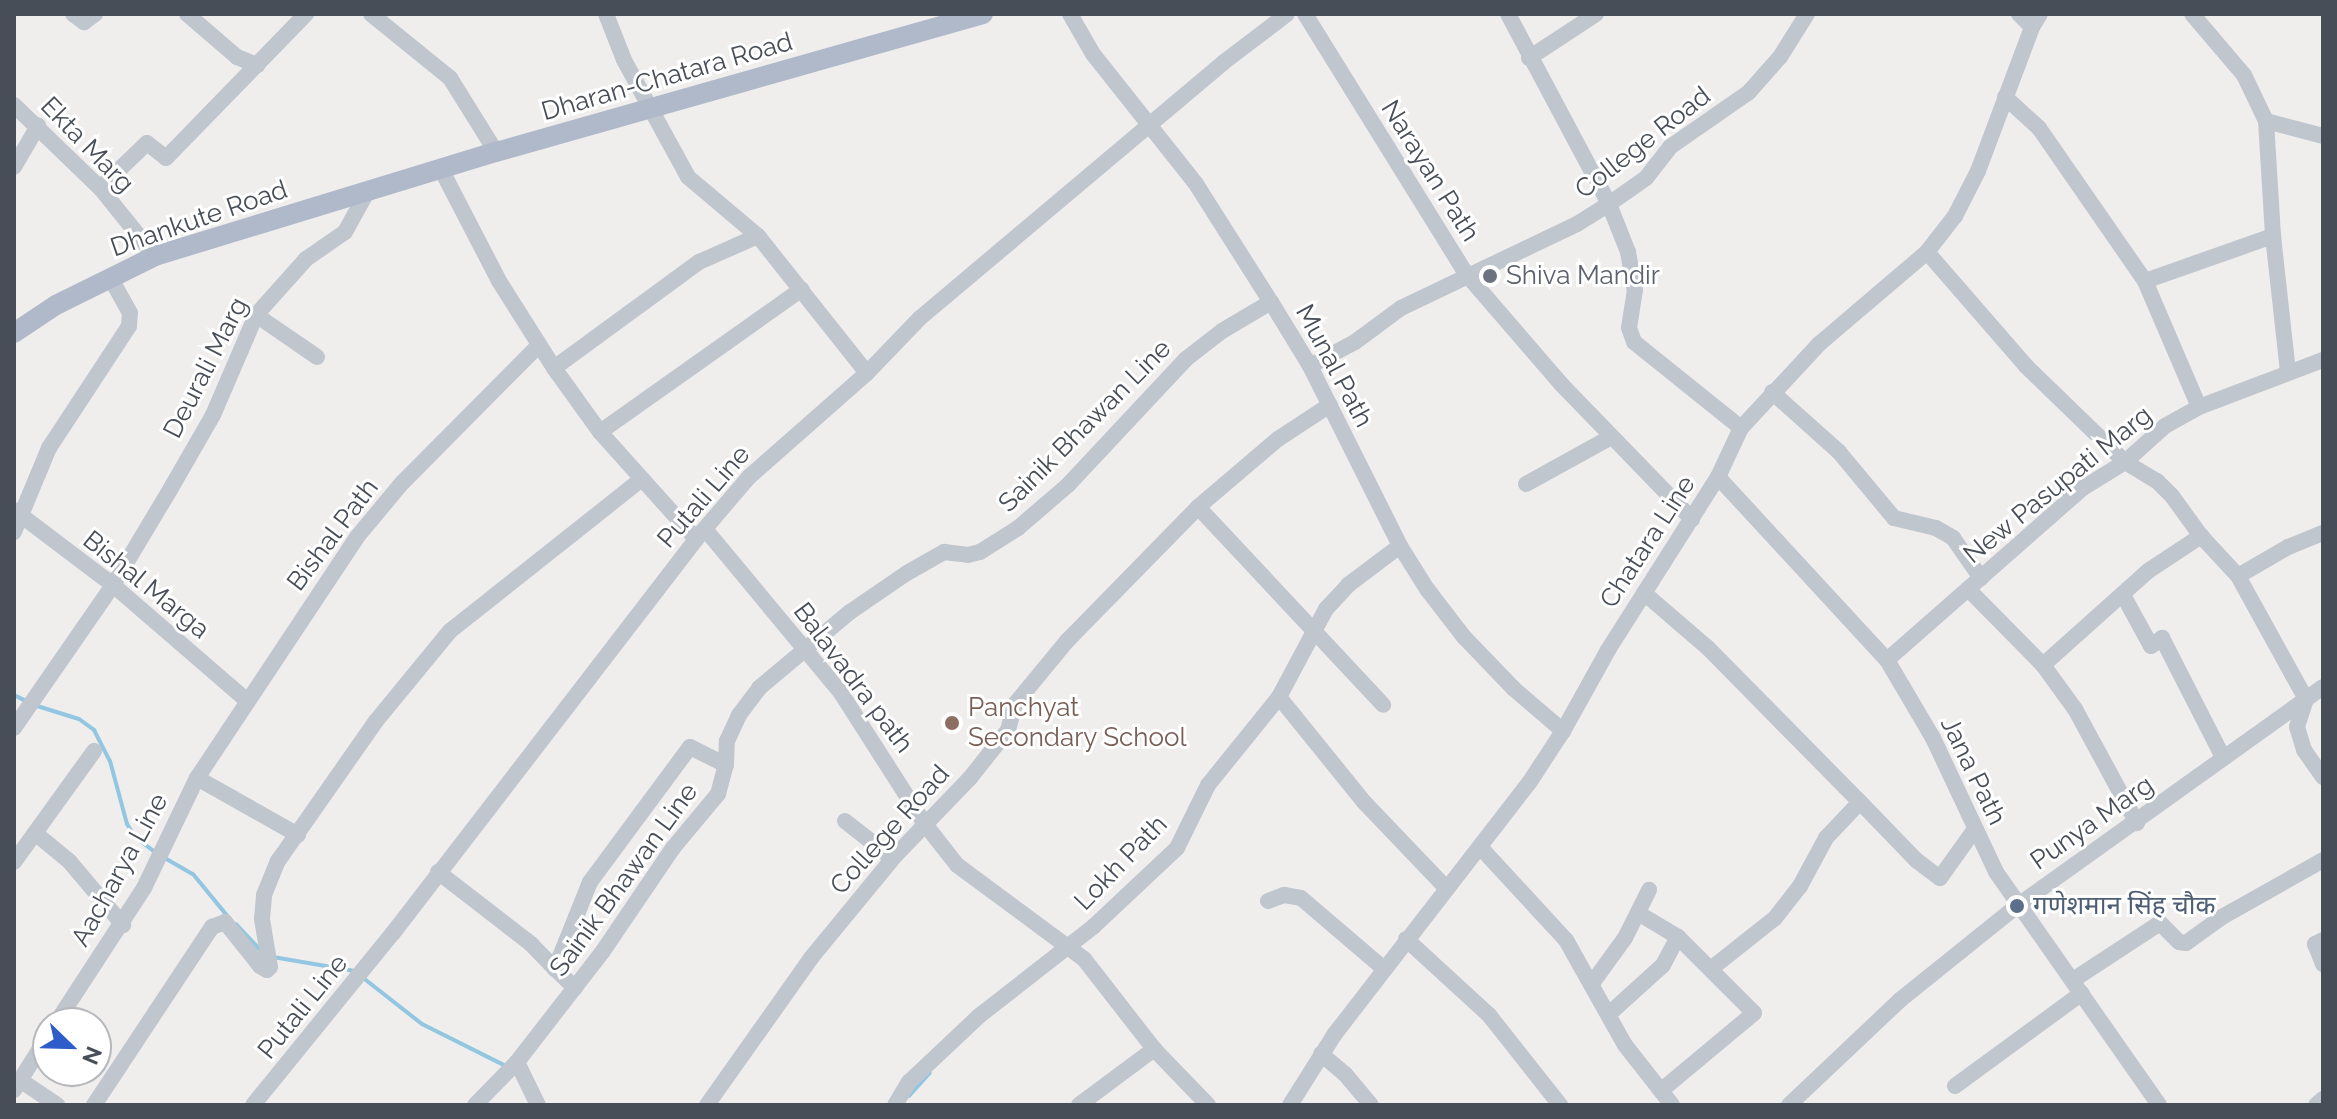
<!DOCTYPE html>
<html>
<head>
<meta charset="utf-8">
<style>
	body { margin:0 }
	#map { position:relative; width:2337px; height:1119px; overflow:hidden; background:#f0eeed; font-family:Raleway,"Noto Sans Devanagari",sans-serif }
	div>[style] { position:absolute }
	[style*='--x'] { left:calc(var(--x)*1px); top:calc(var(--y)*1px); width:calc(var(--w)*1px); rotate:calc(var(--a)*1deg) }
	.stream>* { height:4px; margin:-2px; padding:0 2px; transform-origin:2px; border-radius:2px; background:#92c6e1 }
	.minor>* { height:16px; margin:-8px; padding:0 8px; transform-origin:8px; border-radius:8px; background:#c0c6ce }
	.major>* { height:20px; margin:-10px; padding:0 10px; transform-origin:10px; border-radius:10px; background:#b0b9c9 }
	.dots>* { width:22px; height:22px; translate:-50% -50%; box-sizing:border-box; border:4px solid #fff; border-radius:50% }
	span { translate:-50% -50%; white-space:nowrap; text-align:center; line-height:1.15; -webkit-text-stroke:6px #fff; paint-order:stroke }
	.street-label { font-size:26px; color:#484e58 }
	.worship-label { font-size:26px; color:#5b616d }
	.left { translate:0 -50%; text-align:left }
	.education-label { font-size:26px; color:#785e54 }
	.service-label { font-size:26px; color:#4e5e75 }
	.frame { position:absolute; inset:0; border:16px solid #484e58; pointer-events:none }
	.north { position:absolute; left:32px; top:1007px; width:80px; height:80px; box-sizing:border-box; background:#fff; border:2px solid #b6b8bc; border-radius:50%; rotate:113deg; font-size:22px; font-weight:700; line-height:32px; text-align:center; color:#484e58 }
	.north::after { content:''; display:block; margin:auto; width:28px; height:36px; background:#2e5cc9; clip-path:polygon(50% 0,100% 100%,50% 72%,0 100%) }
</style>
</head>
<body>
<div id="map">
	<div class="stream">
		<i style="--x:14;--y:695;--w:13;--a:27"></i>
		<i style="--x:34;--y:705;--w:47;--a:17.3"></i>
		<i style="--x:79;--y:719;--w:19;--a:36"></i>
		<i style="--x:94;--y:730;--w:35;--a:63"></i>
		<i style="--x:110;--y:761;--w:65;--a:74.9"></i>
		<i style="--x:127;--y:824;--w:15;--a:58"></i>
		<i style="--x:135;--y:837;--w:26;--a:37"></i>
		<i style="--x:163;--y:857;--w:34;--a:30"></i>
		<i style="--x:193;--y:874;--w:57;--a:50.7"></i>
		<i style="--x:236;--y:924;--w:38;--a:47"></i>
		<i style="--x:273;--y:957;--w:83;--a:9.7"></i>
		<i style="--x:362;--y:977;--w:76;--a:38.1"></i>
		<i style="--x:422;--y:1024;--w:94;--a:26.6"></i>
		<i style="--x:909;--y:1096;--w:31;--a:-48"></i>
	</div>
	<div class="minor">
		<i style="--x:73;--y:14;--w:14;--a:36"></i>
		<i style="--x:84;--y:22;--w:14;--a:-36"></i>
		<i style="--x:187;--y:14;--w:66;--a:40.7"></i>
		<i style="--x:237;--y:57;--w:22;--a:22"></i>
		<i style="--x:371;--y:14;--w:102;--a:39"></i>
		<i style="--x:450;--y:78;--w:87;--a:58.1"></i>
		<i style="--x:606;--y:14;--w:49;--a:68.6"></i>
		<i style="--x:624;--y:60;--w:133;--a:61.3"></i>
		<i style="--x:688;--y:177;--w:92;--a:40.1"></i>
		<i style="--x:758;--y:236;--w:175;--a:51.5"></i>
		<i style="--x:1070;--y:14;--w:46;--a:60.1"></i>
		<i style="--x:1093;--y:54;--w:166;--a:51.6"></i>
		<i style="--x:1196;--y:184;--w:140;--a:57.6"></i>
		<i style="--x:1271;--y:302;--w:75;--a:58.6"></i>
		<i style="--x:1310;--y:366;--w:201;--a:63.4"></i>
		<i style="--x:1400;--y:546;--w:51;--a:57.9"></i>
		<i style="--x:1427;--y:589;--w:61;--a:52.4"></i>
		<i style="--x:1464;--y:637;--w:72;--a:46.1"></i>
		<i style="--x:1514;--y:689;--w:65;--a:40.6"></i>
		<i style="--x:1305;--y:14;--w:307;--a:58.2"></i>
		<i style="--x:1467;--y:275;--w:145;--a:49.2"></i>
		<i style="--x:1562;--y:385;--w:187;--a:45.9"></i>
		<i style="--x:1508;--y:14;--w:215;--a:62"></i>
		<i style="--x:1609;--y:204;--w:52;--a:68.4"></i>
		<i style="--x:1628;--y:252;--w:39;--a:80"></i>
		<i style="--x:1635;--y:290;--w:38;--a:99"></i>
		<i style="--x:1629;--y:328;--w:15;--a:70"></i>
		<i style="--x:1634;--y:342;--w:137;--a:38.8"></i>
		<i style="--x:2019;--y:14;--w:18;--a:45"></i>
		<i style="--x:2192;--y:14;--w:80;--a:49.6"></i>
		<i style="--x:2244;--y:75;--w:51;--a:64.4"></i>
		<i style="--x:2266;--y:121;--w:59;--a:14.7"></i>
		<i style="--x:1529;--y:58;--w:80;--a:-33.3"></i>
		<i style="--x:2005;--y:97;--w:46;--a:42.4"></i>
		<i style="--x:2039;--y:128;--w:186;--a:55.3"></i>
		<i style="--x:2145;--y:281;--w:137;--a:66.8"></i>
		<i style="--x:14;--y:105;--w:121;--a:44"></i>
		<i style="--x:101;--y:189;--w:86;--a:51.1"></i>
		<i style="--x:2266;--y:121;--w:115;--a:86.5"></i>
		<i style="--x:2273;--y:236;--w:136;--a:83.7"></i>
		<i style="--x:14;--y:167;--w:48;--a:-59.7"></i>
		<i style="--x:441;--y:169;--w:126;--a:62.6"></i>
		<i style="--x:499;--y:281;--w:103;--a:57.7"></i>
		<i style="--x:554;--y:368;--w:79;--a:54.3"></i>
		<i style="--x:600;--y:432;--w:144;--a:48.1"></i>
		<i style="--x:100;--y:188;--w:65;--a:-43.8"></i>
		<i style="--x:147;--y:143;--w:24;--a:38"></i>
		<i style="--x:166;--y:158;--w:201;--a:-45.8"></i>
		<i style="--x:1927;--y:252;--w:151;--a:49"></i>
		<i style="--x:2026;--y:366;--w:138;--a:44.1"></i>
		<i style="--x:2125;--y:462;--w:37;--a:31"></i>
		<i style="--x:2157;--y:481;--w:21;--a:45"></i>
		<i style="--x:2172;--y:496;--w:49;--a:54.1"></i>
		<i style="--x:2201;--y:536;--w:54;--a:47.2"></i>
		<i style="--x:2238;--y:576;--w:141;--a:61.1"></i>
		<i style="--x:2306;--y:699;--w:29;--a:108"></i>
		<i style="--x:2297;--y:727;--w:24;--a:73"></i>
		<i style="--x:2304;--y:750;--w:33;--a:55"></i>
		<i style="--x:2145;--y:281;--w:136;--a:-19.4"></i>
		<i style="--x:256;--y:315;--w:74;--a:34.5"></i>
		<i style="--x:1310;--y:366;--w:51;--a:-28.1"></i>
		<i style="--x:1355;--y:342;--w:57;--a:-36.5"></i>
		<i style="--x:1401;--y:308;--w:195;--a:-25.5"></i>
		<i style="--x:1577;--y:224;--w:38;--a:-32"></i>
		<i style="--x:1609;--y:204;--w:45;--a:-35.1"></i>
		<i style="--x:1646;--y:178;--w:39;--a:-52"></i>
		<i style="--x:1670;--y:147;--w:96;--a:-34.8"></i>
		<i style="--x:1749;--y:92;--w:47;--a:-48.5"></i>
		<i style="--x:1780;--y:57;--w:51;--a:-57.9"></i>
		<i style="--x:554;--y:368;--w:180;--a:-36.2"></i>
		<i style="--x:699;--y:262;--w:64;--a:-23.8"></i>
		<i style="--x:1772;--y:392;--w:90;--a:41.8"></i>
		<i style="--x:1839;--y:452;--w:86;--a:50.2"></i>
		<i style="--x:1894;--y:518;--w:43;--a:13.4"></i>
		<i style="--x:1936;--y:528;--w:20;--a:30"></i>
		<i style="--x:1953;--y:538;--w:49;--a:55"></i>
		<i style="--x:600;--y:432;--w:247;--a:-35.3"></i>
		<i style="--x:1718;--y:477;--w:249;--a:47.3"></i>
		<i style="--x:1887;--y:660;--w:91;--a:59.5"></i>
		<i style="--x:1933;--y:738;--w:148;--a:64.8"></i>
		<i style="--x:1996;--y:872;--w:284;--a:55"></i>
		<i style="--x:1526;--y:484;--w:97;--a:-28.9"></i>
		<i style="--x:1198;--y:507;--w:271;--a:46.9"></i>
		<i style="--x:14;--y:510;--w:124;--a:37.1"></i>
		<i style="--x:113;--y:585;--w:176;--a:40.8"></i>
		<i style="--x:705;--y:529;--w:213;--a:50.3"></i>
		<i style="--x:841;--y:693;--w:154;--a:57.4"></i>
		<i style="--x:924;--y:823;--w:53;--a:51.8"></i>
		<i style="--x:957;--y:865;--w:158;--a:36.5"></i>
		<i style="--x:1084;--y:959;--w:114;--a:52.1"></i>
		<i style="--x:1154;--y:1049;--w:78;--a:46"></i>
		<i style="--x:14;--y:532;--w:91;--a:-67.4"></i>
		<i style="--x:49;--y:448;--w:146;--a:-56.7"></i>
		<i style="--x:129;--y:326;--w:13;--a:-86"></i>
		<i style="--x:130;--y:313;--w:41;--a:-119.1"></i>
		<i style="--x:2238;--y:576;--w:58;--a:-30.1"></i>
		<i style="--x:2288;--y:547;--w:38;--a:-22"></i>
		<i style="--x:1969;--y:590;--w:105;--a:45.4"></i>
		<i style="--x:2043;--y:665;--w:54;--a:54"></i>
		<i style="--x:2075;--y:709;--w:130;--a:61.5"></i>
		<i style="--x:1644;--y:593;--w:84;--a:40.7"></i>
		<i style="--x:1708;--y:648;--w:216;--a:45.4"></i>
		<i style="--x:1860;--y:802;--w:50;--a:133.4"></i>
		<i style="--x:1826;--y:838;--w:55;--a:118.4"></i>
		<i style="--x:1800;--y:886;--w:41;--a:128"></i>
		<i style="--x:1775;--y:918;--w:80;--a:141.6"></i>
		<i style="--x:2123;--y:595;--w:58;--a:61.2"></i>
		<i style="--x:2151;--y:646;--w:14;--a:-36"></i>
		<i style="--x:2162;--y:638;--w:134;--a:62.9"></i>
		<i style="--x:1887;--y:660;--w:261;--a:-41.3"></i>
		<i style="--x:2083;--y:488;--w:49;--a:-31.8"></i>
		<i style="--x:2125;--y:462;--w:54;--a:-42"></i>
		<i style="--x:2165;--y:426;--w:39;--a:-29"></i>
		<i style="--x:2199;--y:407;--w:133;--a:-20.8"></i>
		<i style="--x:2043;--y:665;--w:141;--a:-41.8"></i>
		<i style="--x:2148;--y:571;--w:64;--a:-33.4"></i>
		<i style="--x:1279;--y:697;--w:135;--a:51"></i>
		<i style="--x:1364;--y:802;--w:120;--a:46.3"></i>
		<i style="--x:14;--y:728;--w:174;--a:-55.3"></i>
		<i style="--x:113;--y:585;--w:113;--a:-59.1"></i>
		<i style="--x:171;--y:488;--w:84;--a:-60.1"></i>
		<i style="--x:213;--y:415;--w:109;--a:-66.7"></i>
		<i style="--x:256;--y:315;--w:75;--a:-48.2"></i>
		<i style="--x:306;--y:259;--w:47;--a:-34.7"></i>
		<i style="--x:345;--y:232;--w:43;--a:-61.1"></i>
		<i style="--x:197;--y:778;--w:116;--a:29.4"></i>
		<i style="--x:1860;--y:802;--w:81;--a:46"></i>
		<i style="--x:1916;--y:860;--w:30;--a:37"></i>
		<i style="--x:1940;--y:878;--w:60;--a:-54.5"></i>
		<i style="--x:845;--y:821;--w:60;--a:38.2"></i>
		<i style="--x:35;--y:833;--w:44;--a:39.5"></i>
		<i style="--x:69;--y:861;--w:84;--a:49.8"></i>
		<i style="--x:1481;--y:848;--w:125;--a:47.3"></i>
		<i style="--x:1566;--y:940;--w:120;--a:60.7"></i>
		<i style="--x:1625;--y:1045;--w:76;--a:51.9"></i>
		<i style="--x:14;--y:862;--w:137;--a:-54.2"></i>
		<i style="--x:438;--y:872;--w:118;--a:37.7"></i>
		<i style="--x:531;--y:944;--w:35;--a:46"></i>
		<i style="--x:1268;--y:901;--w:17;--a:-21"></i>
		<i style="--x:1284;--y:895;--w:17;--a:10"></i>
		<i style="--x:1301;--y:898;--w:109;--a:40.5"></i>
		<i style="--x:1638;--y:913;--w:47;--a:31"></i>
		<i style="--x:1406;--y:939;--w:113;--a:42.5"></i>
		<i style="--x:1489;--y:1015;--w:115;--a:51.7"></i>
		<i style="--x:2323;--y:940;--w:9;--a:153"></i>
		<i style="--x:2315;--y:944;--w:22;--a:68"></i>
		<i style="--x:2073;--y:980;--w:104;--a:-33.2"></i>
		<i style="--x:2160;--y:923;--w:27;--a:45"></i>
		<i style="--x:2179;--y:942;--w:7;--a:8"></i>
		<i style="--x:2186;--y:943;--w:44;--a:-35.8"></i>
		<i style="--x:2222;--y:917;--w:116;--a:-29.4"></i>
		<i style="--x:1593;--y:982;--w:54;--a:-54"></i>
		<i style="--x:1625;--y:938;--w:54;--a:-63.4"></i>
		<i style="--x:575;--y:988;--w:28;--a:-136"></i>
		<i style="--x:555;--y:969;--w:94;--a:-68.1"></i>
		<i style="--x:590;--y:882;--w:168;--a:-53.5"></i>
		<i style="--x:690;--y:747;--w:40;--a:26.6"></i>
		<i style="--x:1609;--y:1014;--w:73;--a:-42.2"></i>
		<i style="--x:1663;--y:965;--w:32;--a:-62"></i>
		<i style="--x:1678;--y:937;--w:107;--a:45"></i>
		<i style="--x:1754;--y:1013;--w:120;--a:140.1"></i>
		<i style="--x:56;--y:1023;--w:161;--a:-56.9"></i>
		<i style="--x:144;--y:888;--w:122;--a:-64.3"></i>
		<i style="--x:197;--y:778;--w:289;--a:-56.4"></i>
		<i style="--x:357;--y:537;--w:70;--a:-50.2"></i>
		<i style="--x:402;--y:483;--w:194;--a:-45.2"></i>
		<i style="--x:1321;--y:1054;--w:31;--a:40"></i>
		<i style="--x:1345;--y:1074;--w:40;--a:50"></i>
		<i style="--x:517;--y:1062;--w:48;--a:64"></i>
		<i style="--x:20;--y:1080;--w:45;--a:34"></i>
		<i style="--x:1955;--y:1086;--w:157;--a:-36.2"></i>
		<i style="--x:14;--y:1090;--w:64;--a:-57.8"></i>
		<i style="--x:94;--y:1105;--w:214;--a:-56.5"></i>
		<i style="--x:212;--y:927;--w:14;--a:-21"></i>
		<i style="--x:225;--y:922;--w:56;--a:51.5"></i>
		<i style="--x:260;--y:966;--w:8;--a:30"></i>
		<i style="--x:267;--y:970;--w:4;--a:-45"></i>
		<i style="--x:270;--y:967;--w:49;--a:-99.5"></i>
		<i style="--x:262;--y:919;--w:24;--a:-85"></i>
		<i style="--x:264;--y:895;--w:37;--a:-68"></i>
		<i style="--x:278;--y:861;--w:171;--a:-55"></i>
		<i style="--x:376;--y:721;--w:117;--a:-50.6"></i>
		<i style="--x:450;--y:631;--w:245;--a:-38.4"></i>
		<i style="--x:253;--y:1105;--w:222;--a:-50.9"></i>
		<i style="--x:393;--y:933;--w:497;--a:-52.4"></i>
		<i style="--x:696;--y:539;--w:82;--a:-49.5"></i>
		<i style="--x:749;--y:477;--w:157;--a:-41.4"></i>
		<i style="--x:867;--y:373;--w:76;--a:-46.1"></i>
		<i style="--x:920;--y:318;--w:397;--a:-40.1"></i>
		<i style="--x:1224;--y:62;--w:79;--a:-37.3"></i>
		<i style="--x:475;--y:1105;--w:60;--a:-45.7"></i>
		<i style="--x:517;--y:1062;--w:140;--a:-52.2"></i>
		<i style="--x:603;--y:951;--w:125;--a:-55.8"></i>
		<i style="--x:673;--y:848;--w:70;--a:-50.2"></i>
		<i style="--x:718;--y:794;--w:30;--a:-75"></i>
		<i style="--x:726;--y:765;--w:24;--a:-88"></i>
		<i style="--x:727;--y:741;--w:29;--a:-65"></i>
		<i style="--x:739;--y:715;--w:34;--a:-53"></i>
		<i style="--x:759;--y:688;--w:119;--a:-39.9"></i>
		<i style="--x:850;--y:612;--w:69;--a:-34.4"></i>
		<i style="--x:907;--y:573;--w:43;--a:-29.6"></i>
		<i style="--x:944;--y:552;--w:24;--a:7"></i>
		<i style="--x:968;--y:555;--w:12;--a:-14"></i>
		<i style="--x:980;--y:552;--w:45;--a:-32.3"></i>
		<i style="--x:1018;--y:528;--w:66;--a:-40.7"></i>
		<i style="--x:1068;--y:485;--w:173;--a:-46.9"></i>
		<i style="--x:1186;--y:359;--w:46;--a:-37.9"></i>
		<i style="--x:1222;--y:331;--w:57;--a:-30.6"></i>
		<i style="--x:707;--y:1105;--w:180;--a:-54.7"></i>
		<i style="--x:811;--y:958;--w:129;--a:-50.6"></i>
		<i style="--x:893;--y:858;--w:111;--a:-46.1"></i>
		<i style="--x:970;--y:778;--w:61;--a:-51.6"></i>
		<i style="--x:1008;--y:730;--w:27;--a:-75"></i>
		<i style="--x:1015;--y:704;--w:82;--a:-50.5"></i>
		<i style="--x:1067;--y:641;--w:187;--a:-45.6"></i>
		<i style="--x:1198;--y:507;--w:105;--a:-40.4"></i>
		<i style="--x:1278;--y:439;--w:62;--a:-33.2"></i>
		<i style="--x:895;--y:1105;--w:27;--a:-59"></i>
		<i style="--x:909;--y:1082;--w:96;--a:-43.3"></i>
		<i style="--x:979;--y:1016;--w:145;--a:-38"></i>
		<i style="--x:1093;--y:927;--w:115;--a:-43.2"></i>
		<i style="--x:1177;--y:848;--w:70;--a:-63.8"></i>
		<i style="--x:1208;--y:785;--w:113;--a:-51.1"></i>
		<i style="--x:1279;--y:697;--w:100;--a:-61.9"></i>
		<i style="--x:1326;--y:609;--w:33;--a:-47"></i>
		<i style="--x:1348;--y:585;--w:65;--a:-36.9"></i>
		<i style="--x:1079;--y:1105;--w:94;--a:-36.7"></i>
		<i style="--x:1290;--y:1105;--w:83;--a:-57.8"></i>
		<i style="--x:1334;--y:1035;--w:319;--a:-52.3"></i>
		<i style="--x:1529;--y:783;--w:62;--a:-56.8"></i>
		<i style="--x:1563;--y:731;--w:93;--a:-60.9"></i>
		<i style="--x:1608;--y:650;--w:205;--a:-57.6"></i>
		<i style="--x:1718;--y:477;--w:54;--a:-64.9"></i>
		<i style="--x:1741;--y:428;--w:115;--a:-47.1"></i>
		<i style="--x:1819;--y:344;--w:142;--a:-40.4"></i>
		<i style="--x:1927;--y:252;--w:46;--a:-52.1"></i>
		<i style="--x:1955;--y:216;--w:51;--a:-62.9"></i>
		<i style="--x:1978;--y:171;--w:154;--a:-69.4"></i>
		<i style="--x:2032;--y:27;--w:15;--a:-58"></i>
		<i style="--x:1789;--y:1105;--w:153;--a:-43.4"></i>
		<i style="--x:1900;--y:1000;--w:150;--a:-38.8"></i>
		<i style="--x:2017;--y:906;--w:376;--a:-35.6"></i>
		<i style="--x:2316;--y:1105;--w:9;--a:-41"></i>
	</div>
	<div class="major">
		<i style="--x:14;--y:333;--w:50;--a:-33.7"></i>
		<i style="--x:56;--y:305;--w:110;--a:-26.3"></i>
		<i style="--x:155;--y:256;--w:357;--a:-17"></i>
		<i style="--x:496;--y:152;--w:506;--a:-15.82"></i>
	</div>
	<div class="dots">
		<i style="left:1490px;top:276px;background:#6b7280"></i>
		<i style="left:952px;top:723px;background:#8d6e63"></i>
		<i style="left:2017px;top:906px;background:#5c6f8a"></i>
	</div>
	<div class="street-label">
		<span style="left:667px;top:77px;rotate:-16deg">Dharan-Chatara Road</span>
		<span style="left:1643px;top:143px;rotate:-38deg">College Road</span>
		<span style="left:87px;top:145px;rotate:46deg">Ekta Marg</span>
		<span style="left:1430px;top:171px;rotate:58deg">Narayan Path</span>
		<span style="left:199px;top:219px;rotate:-19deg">Dhankute Road</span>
		<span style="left:1334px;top:366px;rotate:62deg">Munal Path</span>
		<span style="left:206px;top:368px;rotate:-63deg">Deurali Marg</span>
		<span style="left:1085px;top:426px;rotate:-45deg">Sainik Bhawan Line</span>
		<span style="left:2058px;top:485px;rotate:-39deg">New Pasupati Marg</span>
		<span style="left:704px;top:497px;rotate:-49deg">Putali Line</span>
		<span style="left:333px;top:535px;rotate:-53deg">Bishal Path</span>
		<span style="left:1648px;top:542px;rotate:-57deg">Chatara Line</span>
		<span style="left:146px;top:585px;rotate:39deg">Bishal Marga</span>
		<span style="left:853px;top:678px;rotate:53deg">Balavadra path</span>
		<span style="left:1973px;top:771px;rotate:64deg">Jana Path</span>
		<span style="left:2092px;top:823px;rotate:-35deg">Punya Marg</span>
		<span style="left:890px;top:830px;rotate:-48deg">College Road</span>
		<span style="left:1121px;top:863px;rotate:-46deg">Lokh Path</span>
		<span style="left:120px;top:870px;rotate:-61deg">Aacharya Line</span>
		<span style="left:624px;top:880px;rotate:-54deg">Sainik Bhawan Line</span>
		<span style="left:303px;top:1007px;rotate:-51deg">Putali Line</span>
	</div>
	<div class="worship-label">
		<span class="left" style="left:1506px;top:276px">Shiva Mandir</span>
	</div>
	<div class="education-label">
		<span class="left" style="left:968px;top:723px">Panchyat<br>Secondary School</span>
	</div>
	<div class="service-label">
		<span class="left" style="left:2033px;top:906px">गणेशमान सिंह चौक</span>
	</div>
	<div class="frame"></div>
	<div class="north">N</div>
</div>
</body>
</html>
